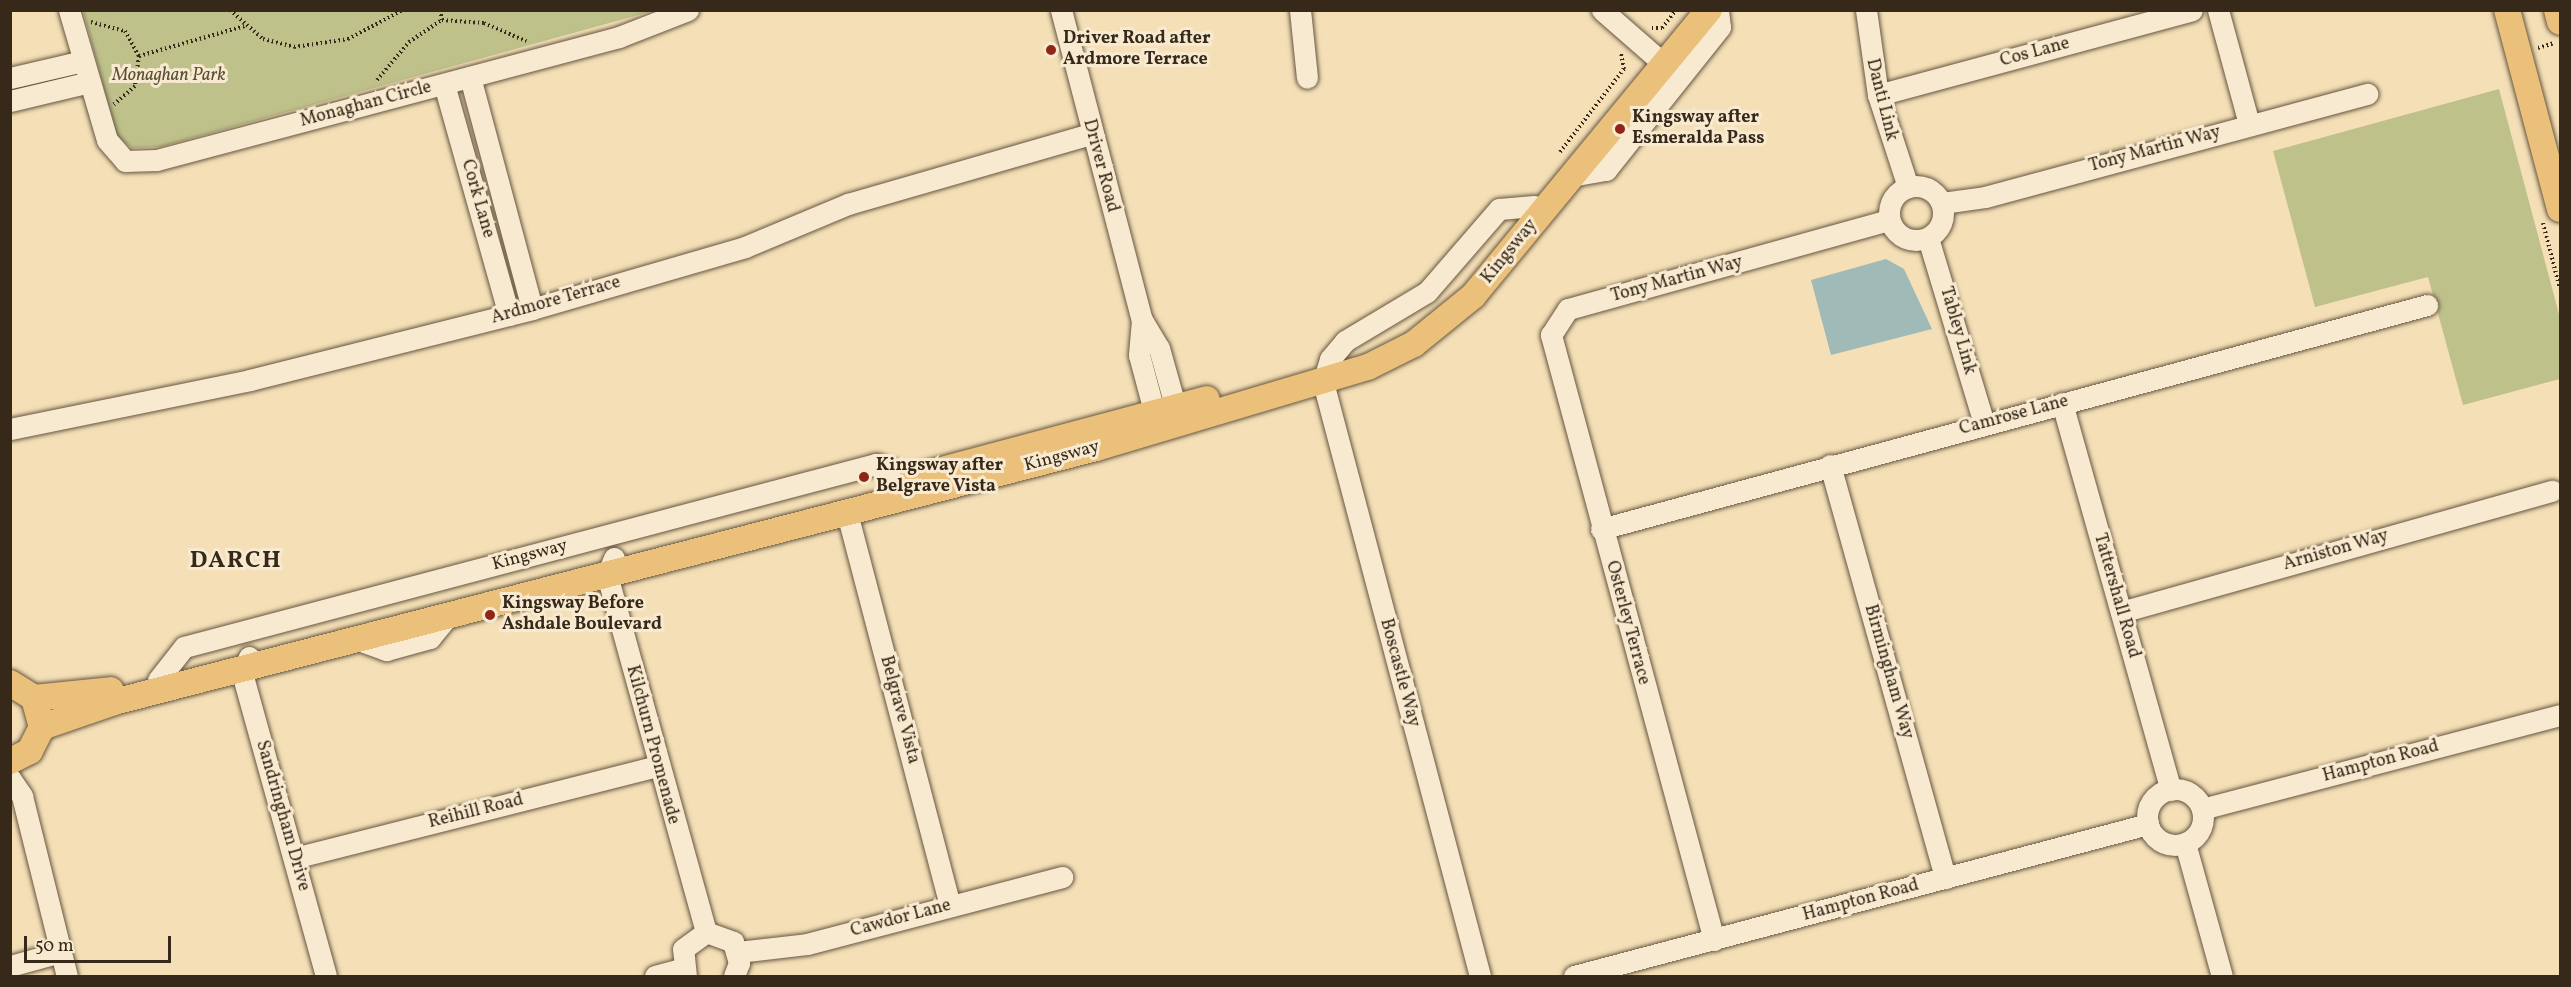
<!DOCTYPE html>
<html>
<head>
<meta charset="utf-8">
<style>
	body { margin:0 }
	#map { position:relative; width:2571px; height:987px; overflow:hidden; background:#f4dfb6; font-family:Vollkorn,serif }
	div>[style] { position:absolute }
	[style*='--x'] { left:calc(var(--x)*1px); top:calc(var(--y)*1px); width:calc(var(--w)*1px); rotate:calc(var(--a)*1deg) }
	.green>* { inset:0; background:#bfc18b }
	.water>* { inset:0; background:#9fbab7 }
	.path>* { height:4px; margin-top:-2px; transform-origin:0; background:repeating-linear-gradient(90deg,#37291a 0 1.5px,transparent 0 4.5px) }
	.roads { filter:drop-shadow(0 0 2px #665641) drop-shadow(0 0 2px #665641) }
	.minor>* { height:21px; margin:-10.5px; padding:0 10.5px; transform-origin:10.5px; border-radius:10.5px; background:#f8ead0 }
	.minor>.ring { margin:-10.5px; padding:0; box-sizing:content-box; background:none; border:21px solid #f8ead0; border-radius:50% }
	.major>* { height:26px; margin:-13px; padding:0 13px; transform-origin:13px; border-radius:13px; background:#eac07b }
	.dots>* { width:16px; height:16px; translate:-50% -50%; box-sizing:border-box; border:3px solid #f8ead0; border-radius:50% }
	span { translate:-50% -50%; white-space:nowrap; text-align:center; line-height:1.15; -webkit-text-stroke:6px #f8ead0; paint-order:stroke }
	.poi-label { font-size:18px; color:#37291a; font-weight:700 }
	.left { translate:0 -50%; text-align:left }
	.street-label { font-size:18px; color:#37291a }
	.park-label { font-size:18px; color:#594f36; font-style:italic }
	.district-label { font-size:24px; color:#37291a; font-weight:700; letter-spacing:1.5px }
	.frame { position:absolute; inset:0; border:12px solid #37291a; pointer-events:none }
	.scale { position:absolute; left:24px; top:936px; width:147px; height:27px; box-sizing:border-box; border:3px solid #37291a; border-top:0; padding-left:8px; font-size:18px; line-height:21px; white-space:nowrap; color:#37291a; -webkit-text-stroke:4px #f8ead0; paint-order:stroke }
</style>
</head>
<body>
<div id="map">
	<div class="green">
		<i style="clip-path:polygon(83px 11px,653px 11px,160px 147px,132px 148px,117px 136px)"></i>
		<i style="clip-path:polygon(2499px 89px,2560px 318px,2560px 379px,2463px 405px,2428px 277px,2315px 307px,2273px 151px)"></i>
	</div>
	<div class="water">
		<i style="clip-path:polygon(1886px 259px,1904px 269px,1932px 329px,1831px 355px,1811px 280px)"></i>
	</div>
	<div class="path">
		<i style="--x:230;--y:10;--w:44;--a:41.3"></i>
		<i style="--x:263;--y:39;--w:32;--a:14"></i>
		<i style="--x:294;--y:47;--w:55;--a:-8.4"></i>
		<i style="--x:348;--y:39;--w:62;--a:-27.8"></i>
		<i style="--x:440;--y:10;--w:10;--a:79"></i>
		<i style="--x:91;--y:22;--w:35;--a:15"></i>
		<i style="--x:125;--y:31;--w:29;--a:61"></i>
		<i style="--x:139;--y:56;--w:30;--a:98"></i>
		<i style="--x:135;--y:86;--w:28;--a:139"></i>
		<i style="--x:1652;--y:28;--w:10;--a:0"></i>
		<i style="--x:1662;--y:28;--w:23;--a:-52"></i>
		<i style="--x:2538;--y:48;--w:17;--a:-17"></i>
		<i style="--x:139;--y:56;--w:110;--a:-15.8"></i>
		<i style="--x:377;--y:80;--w:50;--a:-49.9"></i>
		<i style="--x:409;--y:42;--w:40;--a:-34"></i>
		<i style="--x:442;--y:20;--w:42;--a:4.1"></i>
		<i style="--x:484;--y:23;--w:46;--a:23.2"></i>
		<i style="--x:1560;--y:152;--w:105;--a:-52.4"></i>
		<i style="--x:1624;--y:69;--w:16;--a:-101"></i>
		<i style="--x:2543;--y:223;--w:68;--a:75.6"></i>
	</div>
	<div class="roads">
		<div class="minor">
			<i style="--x:69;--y:10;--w:135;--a:73.7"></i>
			<i style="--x:107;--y:140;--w:28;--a:49"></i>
			<i style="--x:125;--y:161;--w:32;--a:-2"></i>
			<i style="--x:157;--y:160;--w:478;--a:-14.9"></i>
			<i style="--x:619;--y:37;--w:74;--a:-21.4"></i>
			<i style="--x:1061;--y:10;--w:320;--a:75.4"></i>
			<i style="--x:1142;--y:320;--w:33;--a:59"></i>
			<i style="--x:1159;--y:348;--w:78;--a:74.4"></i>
			<i style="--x:1300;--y:10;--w:68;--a:84.1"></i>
			<i style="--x:1602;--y:10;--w:82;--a:41.1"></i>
			<i style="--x:1866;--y:10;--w:86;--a:82"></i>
			<i style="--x:1878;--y:95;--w:97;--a:71.9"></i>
			<i style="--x:2218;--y:10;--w:118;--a:74.8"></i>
			<i style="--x:470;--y:77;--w:240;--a:75"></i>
			<i style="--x:10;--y:78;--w:75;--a:-13.1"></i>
			<i style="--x:444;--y:84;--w:240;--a:74.3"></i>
			<i style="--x:1878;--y:95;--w:325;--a:-15.1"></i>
			<i style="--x:10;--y:101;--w:82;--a:-13.4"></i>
			<i style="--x:1571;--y:176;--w:36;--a:-10"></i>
			<i style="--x:1606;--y:170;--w:183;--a:-51.4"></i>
			<i style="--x:1720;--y:27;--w:17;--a:-97"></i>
			<i class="ring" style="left:1889px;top:186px;width:33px;height:33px"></i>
			<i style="--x:1942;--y:203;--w:43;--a:-7.9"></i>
			<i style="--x:1985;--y:197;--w:396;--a:-15.1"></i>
			<i style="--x:1928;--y:238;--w:194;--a:73.2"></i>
			<i style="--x:1142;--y:320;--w:35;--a:95"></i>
			<i style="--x:1139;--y:355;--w:73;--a:75"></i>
			<i style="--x:2062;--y:403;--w:402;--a:74.3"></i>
			<i style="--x:10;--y:429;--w:245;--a:-11.5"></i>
			<i style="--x:250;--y:380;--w:291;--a:-14.1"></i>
			<i style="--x:532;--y:309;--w:222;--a:-16.2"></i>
			<i style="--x:745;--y:247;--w:112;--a:-22.7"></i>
			<i style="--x:848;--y:204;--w:253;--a:-16.1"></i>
			<i style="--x:1830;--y:465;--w:429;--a:74.4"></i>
			<i style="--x:847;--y:513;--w:406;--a:75.3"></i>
			<i style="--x:1601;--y:529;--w:856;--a:-15.17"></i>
			<i style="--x:614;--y:558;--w:18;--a:112"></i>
			<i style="--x:607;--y:575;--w:370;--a:74.5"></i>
			<i style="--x:2121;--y:612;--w:448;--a:-15.7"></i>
			<i style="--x:361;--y:641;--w:27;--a:20"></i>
			<i style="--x:386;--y:650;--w:46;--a:-15.3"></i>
			<i style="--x:430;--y:638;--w:26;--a:-51"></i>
			<i style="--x:249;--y:657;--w:17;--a:114"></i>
			<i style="--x:242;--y:673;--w:314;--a:74.5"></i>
			<i style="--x:158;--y:680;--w:42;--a:-51.8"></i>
			<i style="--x:184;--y:647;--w:716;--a:-14.81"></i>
			<i style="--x:876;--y:464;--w:41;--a:18.4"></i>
			<i style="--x:10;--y:778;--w:22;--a:56"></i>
			<i style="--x:22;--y:796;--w:186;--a:76"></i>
			<i class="ring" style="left:2147px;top:789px;width:35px;height:35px"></i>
			<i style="--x:2202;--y:809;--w:370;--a:-14.7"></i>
			<i style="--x:2185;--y:843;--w:138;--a:74.5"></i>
			<i style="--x:294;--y:858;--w:374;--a:-14.2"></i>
			<i style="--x:1714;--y:940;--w:627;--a:-105.08"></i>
			<i style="--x:1551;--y:335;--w:31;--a:-57"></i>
			<i style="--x:1568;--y:309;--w:333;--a:-15.5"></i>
			<i style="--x:738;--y:952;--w:69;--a:-6.6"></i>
			<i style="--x:807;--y:944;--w:264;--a:-14.7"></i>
			<i style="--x:10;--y:966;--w:52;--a:-15.6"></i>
			<i style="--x:655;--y:976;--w:28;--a:-15"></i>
			<i style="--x:686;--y:976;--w:27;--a:-96"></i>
			<i style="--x:683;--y:949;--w:29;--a:-36"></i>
			<i style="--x:706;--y:932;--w:29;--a:20"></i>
			<i style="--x:733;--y:942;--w:22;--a:74"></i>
			<i style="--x:739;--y:963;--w:14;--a:111"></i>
			<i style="--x:1480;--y:976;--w:614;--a:-104.81"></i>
			<i style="--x:1323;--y:382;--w:24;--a:-73"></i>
			<i style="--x:1330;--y:359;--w:23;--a:-50"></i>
			<i style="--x:1345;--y:341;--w:96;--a:-30.9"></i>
			<i style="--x:1427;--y:292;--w:110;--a:-49.1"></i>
			<i style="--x:1499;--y:209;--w:35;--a:-5"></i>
			<i style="--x:1574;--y:976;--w:594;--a:-14.83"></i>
		</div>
		<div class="major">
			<i style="--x:2507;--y:10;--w:206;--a:75.1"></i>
			<i style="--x:2557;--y:10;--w:12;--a:76"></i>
			<i style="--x:912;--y:478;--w:305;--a:-15"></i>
			<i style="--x:10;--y:683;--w:28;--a:32"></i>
			<i style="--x:34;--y:698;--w:30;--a:75"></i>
			<i style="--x:42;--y:727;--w:27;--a:117"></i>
			<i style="--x:30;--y:751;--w:22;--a:153"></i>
			<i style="--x:34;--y:698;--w:77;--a:-5.9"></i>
			<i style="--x:42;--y:727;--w:76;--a:-19.1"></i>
			<i style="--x:114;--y:702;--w:1014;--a:-14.5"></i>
			<i style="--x:1096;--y:448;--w:284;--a:-16.6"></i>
			<i style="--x:1368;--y:367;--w:51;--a:-26.6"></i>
			<i style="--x:1414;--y:344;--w:76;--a:-39.1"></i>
			<i style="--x:1473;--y:296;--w:371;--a:-50.5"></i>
		</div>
	</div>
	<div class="dots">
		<i style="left:1051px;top:50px;background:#8f2418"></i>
		<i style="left:1620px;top:129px;background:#8f2418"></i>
		<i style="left:864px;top:477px;background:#8f2418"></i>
		<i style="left:490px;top:615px;background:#8f2418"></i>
	</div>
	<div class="poi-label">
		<span class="left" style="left:1063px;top:50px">Driver Road after<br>Ardmore Terrace</span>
		<span class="left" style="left:1632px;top:129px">Kingsway after<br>Esmeralda Pass</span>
		<span class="left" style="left:876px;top:477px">Kingsway after<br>Belgrave Vista</span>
		<span class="left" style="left:502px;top:615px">Kingsway Before<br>Ashdale Boulevard</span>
	</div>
	<div class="street-label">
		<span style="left:2035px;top:53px;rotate:-15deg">Cos Lane</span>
		<span style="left:1881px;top:100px;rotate:76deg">Danti Link</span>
		<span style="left:366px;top:105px;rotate:-15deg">Monaghan Circle</span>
		<span style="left:2155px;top:150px;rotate:-15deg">Tony Martin Way</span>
		<span style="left:1100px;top:166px;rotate:75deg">Driver Road</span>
		<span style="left:477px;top:199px;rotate:74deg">Cork Lane</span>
		<span style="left:1510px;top:252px;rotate:-51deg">Kingsway</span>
		<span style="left:1677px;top:280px;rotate:-15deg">Tony Martin Way</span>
		<span style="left:556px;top:301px;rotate:-16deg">Ardmore Terrace</span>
		<span style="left:1957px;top:331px;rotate:74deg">Tabley Link</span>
		<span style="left:2014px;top:416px;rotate:-15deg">Camrose Lane</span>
		<span style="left:1062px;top:457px;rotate:-15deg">Kingsway</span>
		<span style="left:2336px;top:551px;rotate:-16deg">Arniston Way</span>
		<span style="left:530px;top:556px;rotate:-15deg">Kingsway</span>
		<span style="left:2116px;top:596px;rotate:74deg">Tattershall Road</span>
		<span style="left:1627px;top:623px;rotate:75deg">Osterley Terrace</span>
		<span style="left:1888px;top:672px;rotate:74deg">Birmingham Way</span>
		<span style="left:1399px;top:673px;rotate:75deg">Boscastle Way</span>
		<span style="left:899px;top:710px;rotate:75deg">Belgrave Vista</span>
		<span style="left:652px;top:745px;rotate:75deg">Kilchurn Promenade</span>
		<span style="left:2381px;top:762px;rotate:-15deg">Hampton Road</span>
		<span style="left:476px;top:812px;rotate:-14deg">Reihill Road</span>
		<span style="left:282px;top:816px;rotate:74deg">Sandringham Drive</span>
		<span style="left:1861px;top:901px;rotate:-15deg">Hampton Road</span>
		<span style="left:901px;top:919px;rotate:-15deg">Cawdor Lane</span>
	</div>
	<div class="park-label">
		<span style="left:169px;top:76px">Monaghan Park</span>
	</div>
	<div class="district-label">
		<span style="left:236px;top:562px">DARCH</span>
	</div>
	<div class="frame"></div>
	<div class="scale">50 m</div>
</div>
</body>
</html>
